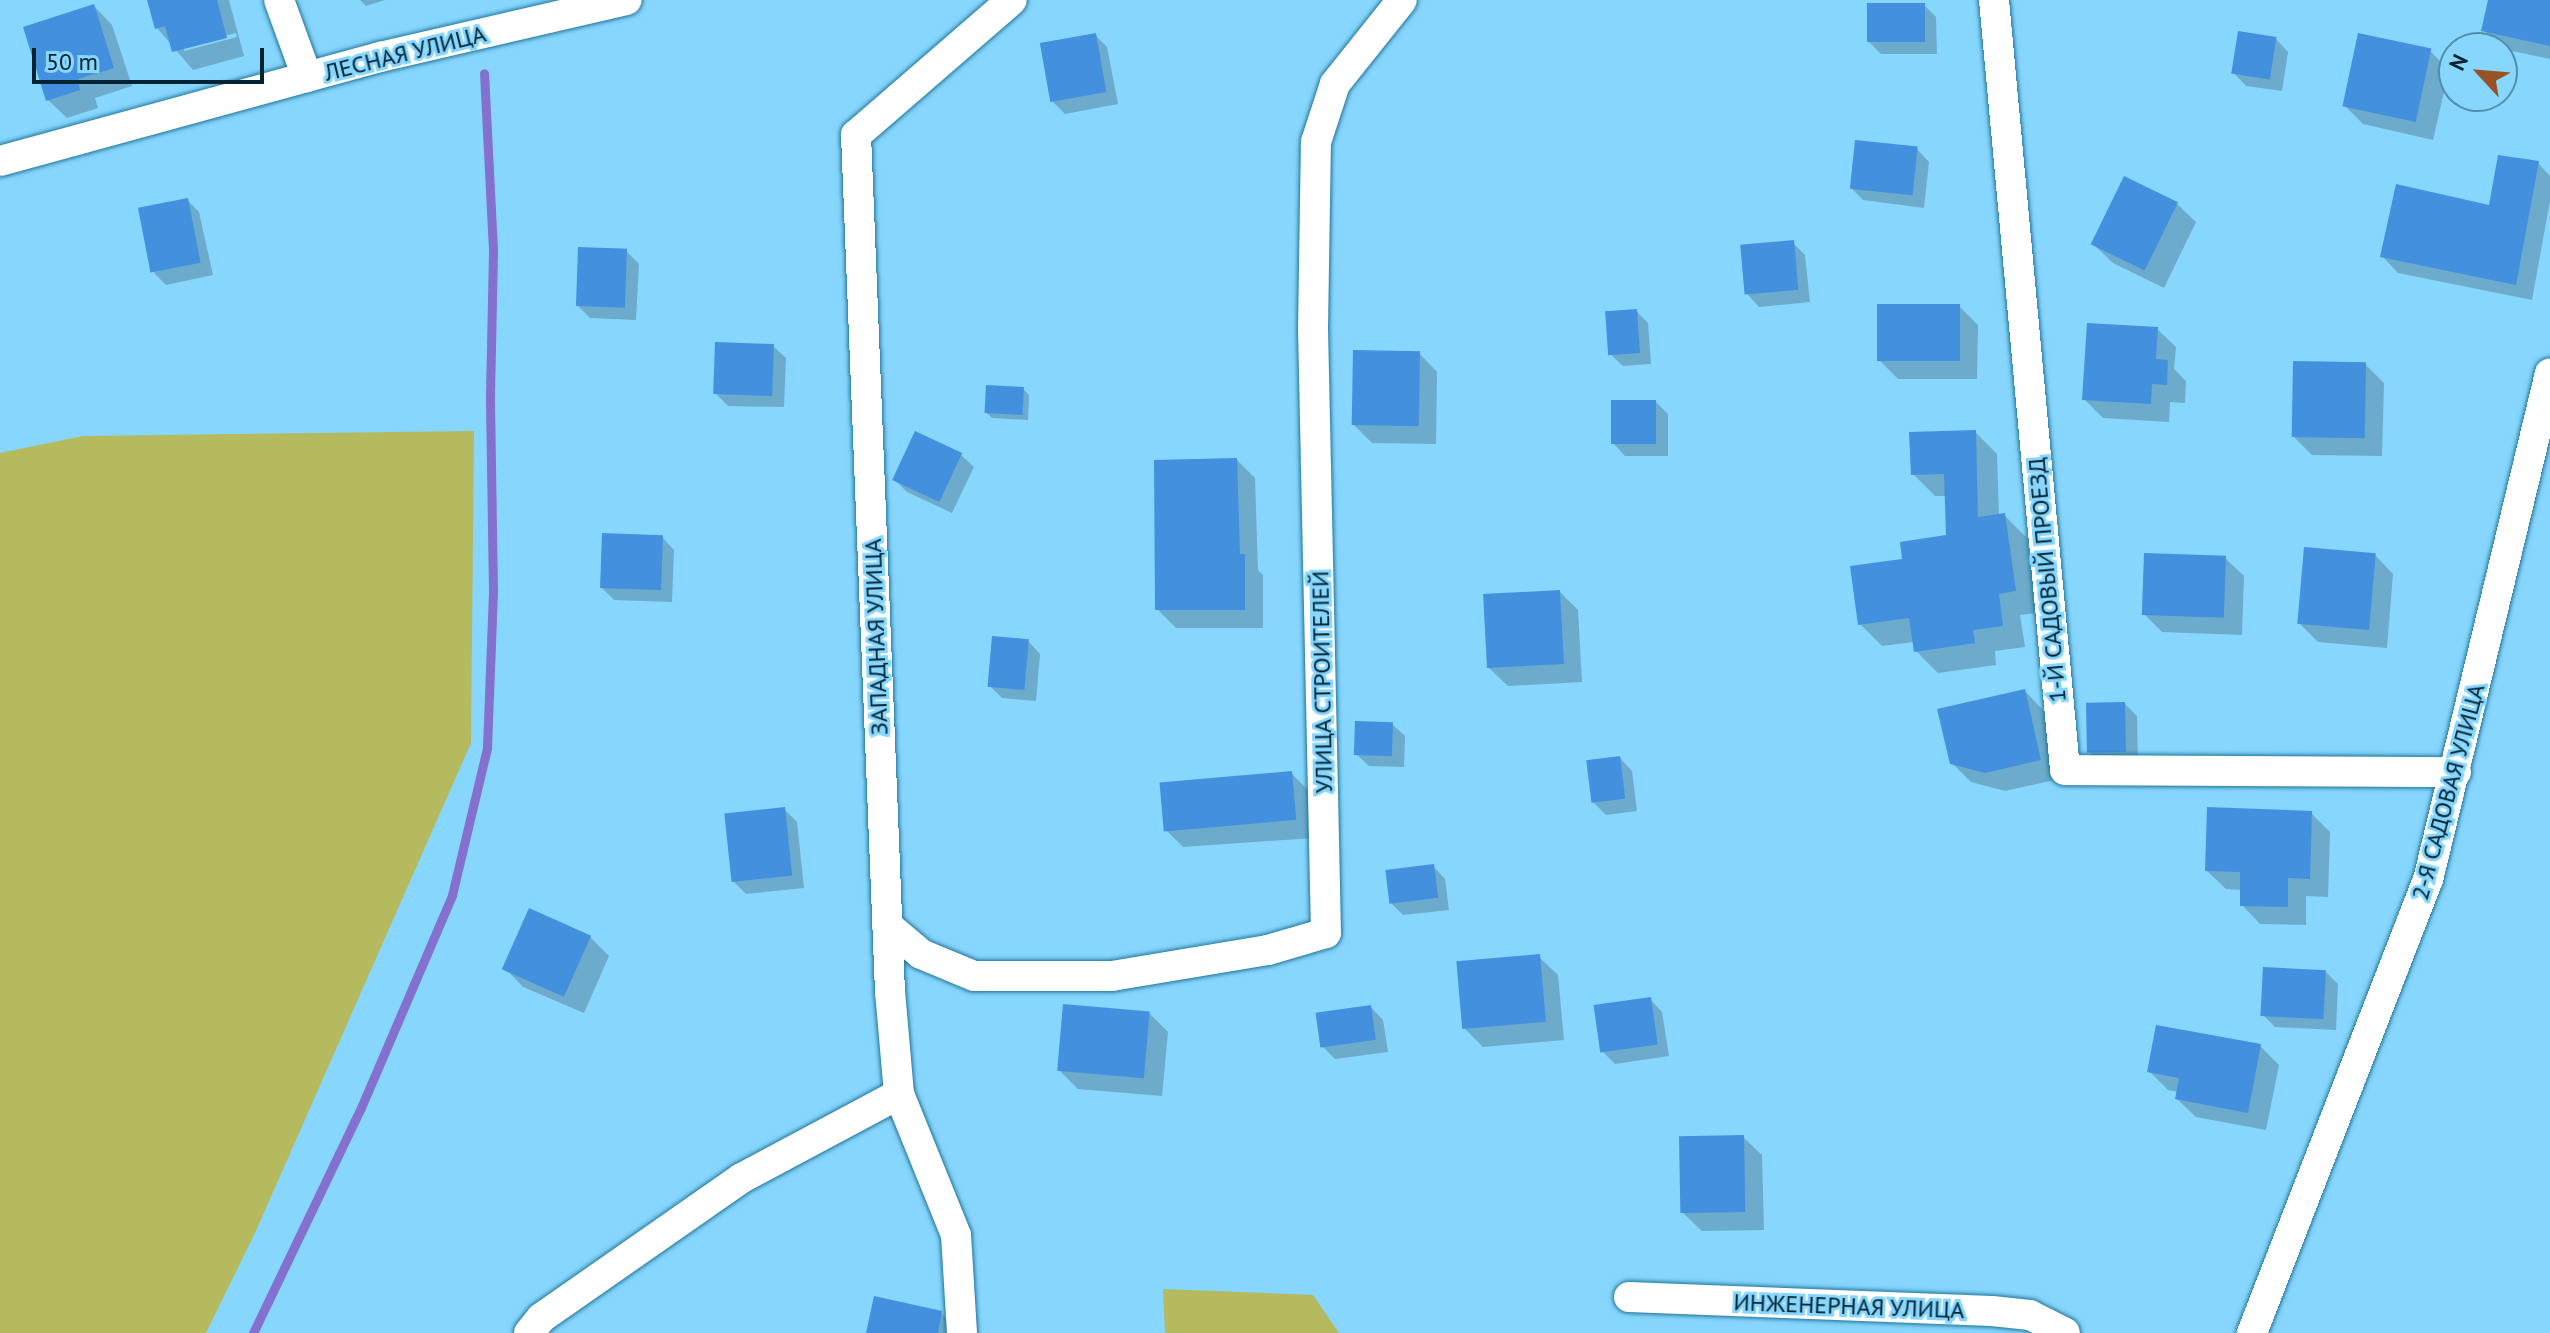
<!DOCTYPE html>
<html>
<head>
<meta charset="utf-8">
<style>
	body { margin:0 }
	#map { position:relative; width:2550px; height:1333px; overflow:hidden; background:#87d6fe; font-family:"PT Sans",sans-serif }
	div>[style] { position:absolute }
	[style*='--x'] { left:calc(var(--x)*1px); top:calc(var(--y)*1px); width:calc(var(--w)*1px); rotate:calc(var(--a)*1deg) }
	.green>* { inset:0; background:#b5ba5f }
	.shadow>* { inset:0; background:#0003 }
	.stream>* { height:9px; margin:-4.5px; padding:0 4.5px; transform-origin:4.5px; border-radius:4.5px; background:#8470ce }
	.building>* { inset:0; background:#4390de; transform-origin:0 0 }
	.roads { filter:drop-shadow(0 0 2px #21769a) drop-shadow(0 0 2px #21769a) }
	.street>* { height:30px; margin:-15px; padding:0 15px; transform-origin:15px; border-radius:15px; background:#fff }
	span { translate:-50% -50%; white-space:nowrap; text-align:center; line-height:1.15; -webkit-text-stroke:6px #87d6fe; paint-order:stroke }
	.street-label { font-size:24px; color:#012332 }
	.north { position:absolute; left:2438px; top:32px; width:80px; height:80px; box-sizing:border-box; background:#87d6fe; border:2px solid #518eac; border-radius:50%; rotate:296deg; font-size:22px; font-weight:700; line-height:32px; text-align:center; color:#012332 }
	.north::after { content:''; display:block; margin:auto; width:28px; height:36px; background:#975326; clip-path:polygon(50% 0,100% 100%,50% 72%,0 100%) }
	.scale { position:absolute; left:32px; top:48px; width:232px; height:36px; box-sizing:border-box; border:4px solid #012332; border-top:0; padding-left:10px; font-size:24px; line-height:28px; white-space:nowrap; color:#012332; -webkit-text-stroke:6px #87d6fe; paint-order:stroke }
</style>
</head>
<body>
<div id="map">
	<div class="green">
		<i style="clip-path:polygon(474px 431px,471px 743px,255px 1233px,206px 1333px,0 1333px,0 453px,83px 436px)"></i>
		<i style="clip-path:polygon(1163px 1289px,1313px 1295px,1339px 1333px,1165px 1333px)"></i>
	</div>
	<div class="shadow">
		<i style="clip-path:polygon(evenodd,149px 0,229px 0,244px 56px,193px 70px,157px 28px,149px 0,236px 33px,237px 37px,184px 51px,184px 47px,236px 33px)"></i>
		<i style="clip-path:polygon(360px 0,385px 0,366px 6px)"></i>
		<i style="clip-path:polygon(2490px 0,2550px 0,2550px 59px,2502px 49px,2484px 30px)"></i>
		<i style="clip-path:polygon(1924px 5px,1936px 17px,1937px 54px,1881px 54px,1869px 42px)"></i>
		<i style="clip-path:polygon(94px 6px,112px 25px,132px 86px,95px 98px,98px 108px,67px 118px,48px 100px)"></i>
		<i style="clip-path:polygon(1095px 35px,1107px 47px,1118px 104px,1065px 114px,1053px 102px)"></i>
		<i style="clip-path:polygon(2276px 39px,2288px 52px,2282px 91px,2246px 86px,2234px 73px)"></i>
		<i style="clip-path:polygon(2430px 51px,2449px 70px,2433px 140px,2363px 124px,2344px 105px)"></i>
		<i style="clip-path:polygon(1917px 149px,1929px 162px,1924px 208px,1863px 200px,1851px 188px)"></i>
		<i style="clip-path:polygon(2538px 163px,2550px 176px,2550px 201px,2532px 300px,2398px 273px,2382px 256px,2491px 207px)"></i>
		<i style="clip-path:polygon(2125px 179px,2177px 204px,2196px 222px,2164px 288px,2113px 263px,2094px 245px)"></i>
		<i style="clip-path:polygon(187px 200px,199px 212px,213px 275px,166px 285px,154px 273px)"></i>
		<i style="clip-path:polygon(1793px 243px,1805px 255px,1810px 302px,1759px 307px,1747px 294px)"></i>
		<i style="clip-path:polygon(626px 251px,639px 264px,636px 320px,590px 318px,578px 306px)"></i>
		<i style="clip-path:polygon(1959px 306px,1978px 325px,1977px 379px,1898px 379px,1879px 360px)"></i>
		<i style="clip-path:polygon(1636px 311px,1648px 323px,1651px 364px,1623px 366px,1610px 354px)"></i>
		<i style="clip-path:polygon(2157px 329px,2176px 347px,2174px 369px,2186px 381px,2185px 403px,2170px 402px,2169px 422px,2103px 418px,2084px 399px)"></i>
		<i style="clip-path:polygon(773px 346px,786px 358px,784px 407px,728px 406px,715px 393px)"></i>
		<i style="clip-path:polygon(1419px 353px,1437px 372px,1436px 444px,1372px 443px,1353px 424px)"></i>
		<i style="clip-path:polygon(2365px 364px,2384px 383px,2382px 456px,2312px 455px,2293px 436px)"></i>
		<i style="clip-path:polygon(1023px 389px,1029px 395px,1028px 420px,992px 418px,986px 412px)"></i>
		<i style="clip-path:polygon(1656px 402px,1668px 414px,1668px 456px,1625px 456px,1613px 443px)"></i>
		<i style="clip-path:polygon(1975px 432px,1997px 454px,1999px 516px,2005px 516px,2027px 538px,2037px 613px,2020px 615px,2025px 647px,1995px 651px,1996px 665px,1938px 673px,1916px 651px,1914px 642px,1882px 646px,1860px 624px,1905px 560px,1948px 537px,1947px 496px,1935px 496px,1913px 474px)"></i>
		<i style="clip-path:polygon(916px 434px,961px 455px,974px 467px,952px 513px,907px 492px,895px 480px)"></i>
		<i style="clip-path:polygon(1237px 460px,1255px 478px,1258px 570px,1263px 575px,1263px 628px,1176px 628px,1157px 609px)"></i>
		<i style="clip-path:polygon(662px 537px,674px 550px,672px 602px,614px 600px,602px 588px)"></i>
		<i style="clip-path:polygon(2375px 555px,2393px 574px,2387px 648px,2318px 642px,2299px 623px)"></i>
		<i style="clip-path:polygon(2225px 558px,2244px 576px,2242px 635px,2162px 632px,2144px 614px)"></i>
		<i style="clip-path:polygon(1560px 592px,1578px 610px,1582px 682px,1508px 686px,1489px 668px)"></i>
		<i style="clip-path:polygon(1028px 641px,1040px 654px,1036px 701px,1002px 698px,990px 686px)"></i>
		<i style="clip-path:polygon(2025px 691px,2043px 710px,2059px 779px,2005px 791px,1971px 782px,1952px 763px)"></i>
		<i style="clip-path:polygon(2125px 704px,2137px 716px,2138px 764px,2101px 764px,2089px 751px)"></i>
		<i style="clip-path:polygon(1392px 724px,1405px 736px,1404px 767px,1369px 766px,1356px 754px)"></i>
		<i style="clip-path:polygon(1620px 758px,1632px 771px,1637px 811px,1606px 815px,1594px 803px)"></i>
		<i style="clip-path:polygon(1291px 773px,1310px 792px,1313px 838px,1183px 847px,1164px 828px)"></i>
		<i style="clip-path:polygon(784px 809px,797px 822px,804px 888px,746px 894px,733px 881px)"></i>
		<i style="clip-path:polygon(2311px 813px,2330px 832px,2328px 897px,2306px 896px,2306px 925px,2260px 924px,2242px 905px,2242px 890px,2226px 889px,2207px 871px)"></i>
		<i style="clip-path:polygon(1433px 866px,1445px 879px,1449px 910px,1403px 915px,1391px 903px)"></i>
		<i style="clip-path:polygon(590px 937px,609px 956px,584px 1013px,523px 987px,505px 968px)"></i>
		<i style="clip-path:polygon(1539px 957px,1558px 975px,1564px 1040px,1483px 1047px,1464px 1028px)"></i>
		<i style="clip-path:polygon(2326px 972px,2338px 984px,2336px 1030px,2275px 1027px,2263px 1015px)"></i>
		<i style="clip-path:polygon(1650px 999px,1662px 1012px,1669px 1056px,1615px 1064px,1603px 1052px)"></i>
		<i style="clip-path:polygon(1371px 1007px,1383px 1020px,1388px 1052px,1335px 1059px,1323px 1047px)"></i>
		<i style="clip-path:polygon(1149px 1013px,1168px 1032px,1162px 1096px,1078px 1089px,1059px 1070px)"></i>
		<i style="clip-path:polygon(2260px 1046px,2279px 1065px,2266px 1130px,2196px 1117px,2177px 1099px,2178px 1092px,2168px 1090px,2149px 1071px)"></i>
		<i style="clip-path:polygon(1743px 1137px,1762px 1155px,1764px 1230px,1702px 1231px,1683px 1213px)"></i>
		<i style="clip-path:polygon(941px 1313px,960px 1333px,868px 1333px)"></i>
	</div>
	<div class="stream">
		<i style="--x:253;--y:1333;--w:247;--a:-64.4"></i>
		<i style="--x:360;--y:1110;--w:234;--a:-66.8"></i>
		<i style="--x:452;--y:895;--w:151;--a:-76.6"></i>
		<i style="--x:487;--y:748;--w:156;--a:-87.8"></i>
		<i style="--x:493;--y:592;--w:197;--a:-90.9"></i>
		<i style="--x:490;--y:395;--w:145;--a:-88.8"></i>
		<i style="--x:493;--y:250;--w:177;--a:-92.9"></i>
	</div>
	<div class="building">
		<i style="clip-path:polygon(147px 0,217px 0,227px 38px,172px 52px,165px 26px,155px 29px)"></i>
		<i style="clip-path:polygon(2488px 0,2550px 0,2550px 46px,2481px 31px)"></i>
		<i style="left:1925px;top:3px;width:39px;height:58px;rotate:90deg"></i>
		<i style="clip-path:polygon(94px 4px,114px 68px,78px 79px,80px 90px,46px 101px,23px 27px)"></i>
		<i style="left:2238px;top:31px;width:39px;height:43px;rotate:9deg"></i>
		<i style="left:1096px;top:33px;width:60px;height:57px;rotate:80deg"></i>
		<i style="left:2358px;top:33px;width:75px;height:75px;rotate:12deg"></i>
		<i style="left:1855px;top:140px;width:63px;height:49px;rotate:6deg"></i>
		<i style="clip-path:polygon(2498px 155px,2539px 161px,2516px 285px,2380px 257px,2396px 184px,2489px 205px)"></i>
		<i style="left:2124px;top:176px;width:60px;height:76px;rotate:26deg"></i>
		<i style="left:188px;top:198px;width:66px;height:51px;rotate:79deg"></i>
		<i style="left:1794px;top:240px;width:50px;height:54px;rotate:85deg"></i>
		<i style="left:578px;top:247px;width:49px;height:59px;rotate:2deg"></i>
		<i style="left:1877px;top:304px;width:83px;height:57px"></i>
		<i style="left:1637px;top:309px;width:44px;height:32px;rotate:86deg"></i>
		<i style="clip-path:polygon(2087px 323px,2158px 327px,2156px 359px,2168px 360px,2167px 385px,2152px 384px,2151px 404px,2082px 400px)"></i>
		<i style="left:715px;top:342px;width:59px;height:52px;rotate:2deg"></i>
		<i style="left:1353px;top:350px;width:67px;height:75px;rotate:1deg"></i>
		<i style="left:2293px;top:361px;width:73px;height:76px;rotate:1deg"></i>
		<i style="left:986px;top:385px;width:38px;height:28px;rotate:3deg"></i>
		<i style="left:1611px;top:400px;width:45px;height:44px"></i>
		<i style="clip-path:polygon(1976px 430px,1978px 517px,2005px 513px,2016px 591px,1999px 594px,2003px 626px,1973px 630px,1975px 643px,1914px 652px,1909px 618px,1858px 625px,1850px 566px,1902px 559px,1900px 542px,1946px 535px,1944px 474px,1911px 475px,1909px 432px)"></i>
		<i style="left:915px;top:431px;width:52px;height:54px;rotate:25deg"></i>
		<i style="clip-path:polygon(1237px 458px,1240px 554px,1245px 554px,1245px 610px,1155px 610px,1154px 460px)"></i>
		<i style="left:602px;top:533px;width:61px;height:55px;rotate:2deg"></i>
		<i style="left:2304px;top:547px;width:72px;height:77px;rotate:5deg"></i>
		<i style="left:2144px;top:553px;width:82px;height:62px;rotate:2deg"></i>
		<i style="left:1560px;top:590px;width:74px;height:77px;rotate:87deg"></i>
		<i style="left:992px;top:636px;width:37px;height:51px;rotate:5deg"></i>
		<i style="clip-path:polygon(2025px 689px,2041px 760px,1985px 773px,1950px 764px,1937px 709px)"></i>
		<i style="left:2125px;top:702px;width:50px;height:39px;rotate:89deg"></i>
		<i style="left:1355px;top:721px;width:38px;height:34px;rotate:2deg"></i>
		<i style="left:1620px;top:756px;width:43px;height:34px;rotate:83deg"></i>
		<i style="left:1292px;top:771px;width:49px;height:133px;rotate:85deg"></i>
		<i style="left:785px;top:807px;width:69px;height:61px;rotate:84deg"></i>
		<i style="clip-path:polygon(2207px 807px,2312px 811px,2310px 879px,2288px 878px,2288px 907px,2240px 906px,2240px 872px,2205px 871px)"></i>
		<i style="left:1434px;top:864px;width:34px;height:49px;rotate:83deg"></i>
		<i style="left:529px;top:908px;width:68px;height:67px;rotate:24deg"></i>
		<i style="left:1540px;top:954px;width:68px;height:84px;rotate:85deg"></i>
		<i style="left:2263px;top:967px;width:63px;height:49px;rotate:3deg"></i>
		<i style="left:1651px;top:997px;width:48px;height:58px;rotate:82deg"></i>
		<i style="left:1063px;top:1004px;width:87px;height:67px;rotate:5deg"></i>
		<i style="left:1371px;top:1005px;width:35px;height:56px;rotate:82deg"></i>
		<i style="clip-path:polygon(2156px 1025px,2261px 1044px,2248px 1113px,2175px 1099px,2179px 1078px,2147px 1072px)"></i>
		<i style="left:1744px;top:1135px;width:77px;height:65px;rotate:89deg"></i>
		<i style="clip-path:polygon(874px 1296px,942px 1311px,938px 1333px,866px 1333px)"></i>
	</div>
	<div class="roads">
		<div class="street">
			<i style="--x:279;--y:0;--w:82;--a:70"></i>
			<i style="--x:1994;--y:0;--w:773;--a:84.73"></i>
			<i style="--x:2065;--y:770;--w:391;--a:0.3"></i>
			<i style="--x:0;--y:161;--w:394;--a:-15.3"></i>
			<i style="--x:380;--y:57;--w:253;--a:-13"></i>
			<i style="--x:888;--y:926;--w:43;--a:40.3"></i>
			<i style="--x:921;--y:954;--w:57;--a:22.5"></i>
			<i style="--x:974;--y:976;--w:138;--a:0"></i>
			<i style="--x:1112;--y:976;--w:158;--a:-9.5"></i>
			<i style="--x:1268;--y:950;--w:60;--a:-16.3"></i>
			<i style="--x:1326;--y:933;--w:604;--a:-91.23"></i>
			<i style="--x:1313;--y:329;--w:187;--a:-89.1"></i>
			<i style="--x:1316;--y:142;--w:61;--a:-71.9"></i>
			<i style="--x:1335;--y:84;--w:107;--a:-51.4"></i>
			<i style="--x:1629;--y:1297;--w:363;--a:2.2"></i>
			<i style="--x:1992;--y:1311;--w:38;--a:6"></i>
			<i style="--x:2030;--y:1315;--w:39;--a:27"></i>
			<i style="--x:529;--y:1333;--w:19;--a:-51"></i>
			<i style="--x:541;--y:1318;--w:245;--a:-34.9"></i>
			<i style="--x:742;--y:1178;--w:178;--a:-28.1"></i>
			<i style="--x:962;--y:1333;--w:98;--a:-93.5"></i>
			<i style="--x:956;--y:1235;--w:152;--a:-112"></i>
			<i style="--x:899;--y:1094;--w:102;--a:-95"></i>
			<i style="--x:890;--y:992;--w:858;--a:-92.27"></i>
			<i style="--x:856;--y:135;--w:206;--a:-40.9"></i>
			<i style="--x:2252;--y:1333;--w:486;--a:-68.8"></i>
			<i style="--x:2428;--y:880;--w:521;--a:-76.47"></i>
		</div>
	</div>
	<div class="street-label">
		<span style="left:405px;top:53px;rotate:-14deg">ЛЕСНАЯ УЛИЦА</span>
		<span style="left:2047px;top:580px;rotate:-95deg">1-Й САДОВЫЙ ПРОЕЗД</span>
		<span style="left:876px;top:637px;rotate:-92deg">ЗАПАДНАЯ УЛИЦА</span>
		<span style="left:1322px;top:682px;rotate:-91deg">УЛИЦА СТРОИТЕЛЕЙ</span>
		<span style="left:2448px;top:792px;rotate:-75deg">2-Я САДОВАЯ УЛИЦА</span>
		<span style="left:1849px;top:1306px;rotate:2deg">ИНЖЕНЕРНАЯ УЛИЦА</span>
	</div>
	<div class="north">N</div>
	<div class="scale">50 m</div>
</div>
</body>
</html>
